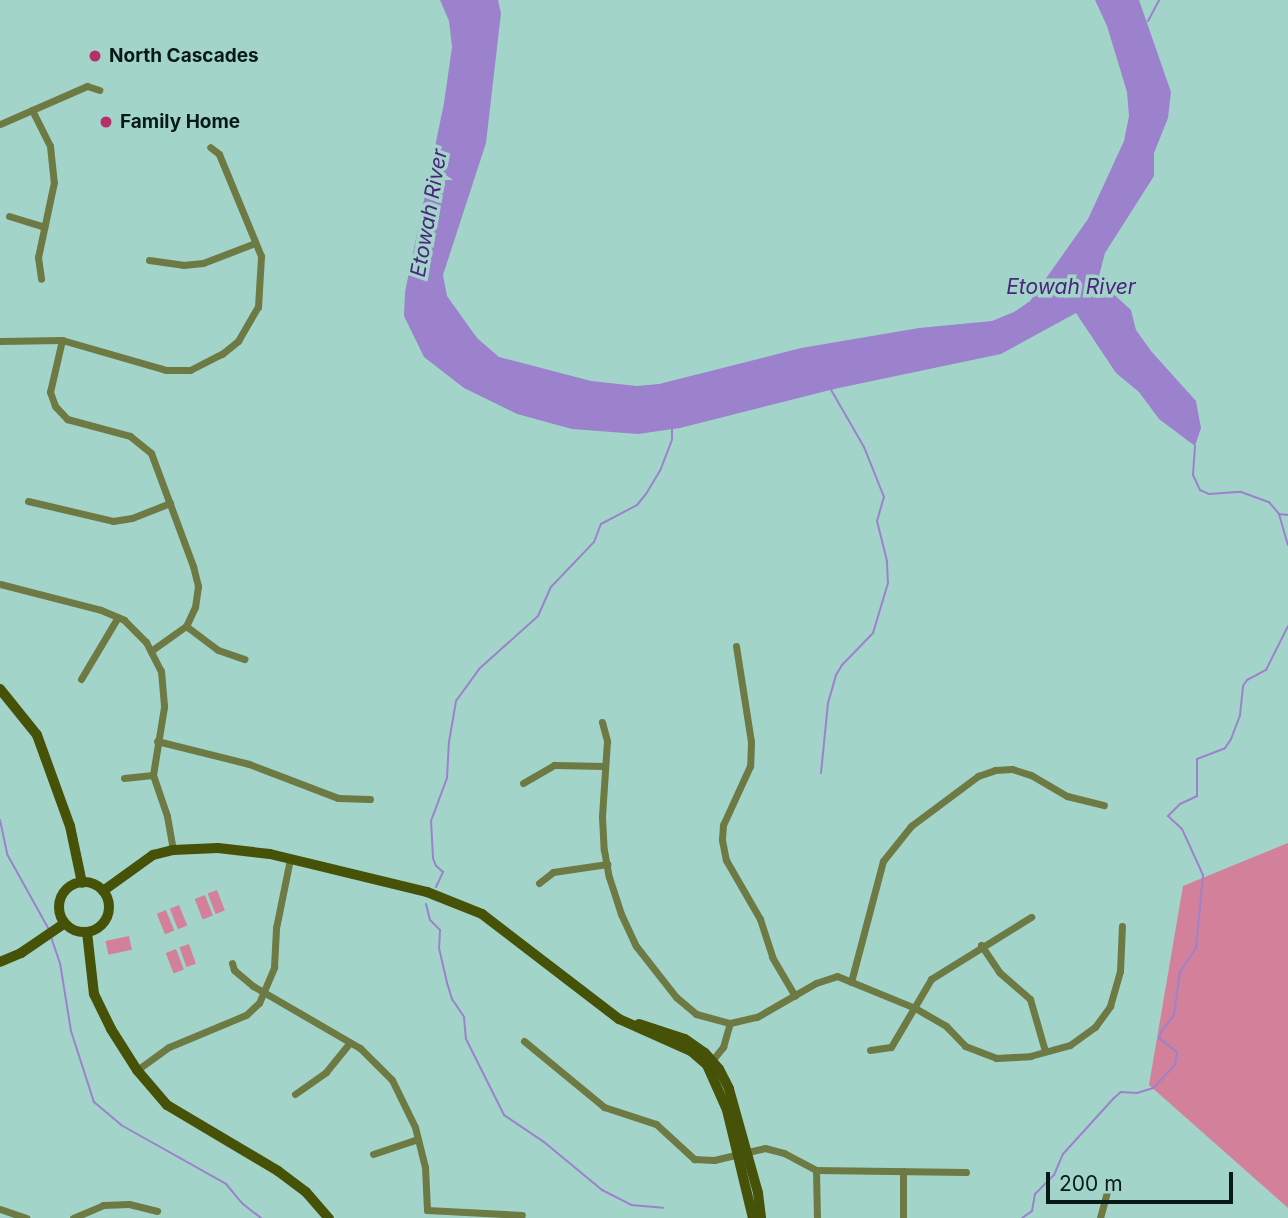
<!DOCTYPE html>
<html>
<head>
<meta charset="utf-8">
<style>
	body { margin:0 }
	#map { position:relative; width:1288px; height:1218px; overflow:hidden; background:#a3d4c9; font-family:Inter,sans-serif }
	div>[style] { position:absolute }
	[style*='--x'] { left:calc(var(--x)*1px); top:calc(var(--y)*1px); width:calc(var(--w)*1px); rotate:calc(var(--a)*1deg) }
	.green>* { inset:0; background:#d3809b; transform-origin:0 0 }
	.water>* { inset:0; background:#9c82cd }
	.stream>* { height:2px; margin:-1px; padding:0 1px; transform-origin:1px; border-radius:1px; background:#9c82cd }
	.street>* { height:7px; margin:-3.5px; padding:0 3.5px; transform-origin:3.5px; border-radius:3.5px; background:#6d7a44 }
	.secondary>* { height:10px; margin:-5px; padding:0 5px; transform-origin:5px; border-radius:5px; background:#465207 }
	.secondary>.ring { margin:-5px; padding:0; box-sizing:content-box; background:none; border:10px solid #465207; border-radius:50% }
	.dots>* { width:19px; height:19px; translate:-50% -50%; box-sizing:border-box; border:4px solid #a3d4c9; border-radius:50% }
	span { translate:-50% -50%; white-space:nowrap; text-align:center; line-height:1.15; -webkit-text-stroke:7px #a3d4c9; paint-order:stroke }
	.poi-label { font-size:19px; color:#071a17; font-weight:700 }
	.left { translate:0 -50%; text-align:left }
	.water-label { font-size:21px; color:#4b247d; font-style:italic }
	.scale { position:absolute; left:1046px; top:1172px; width:187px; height:32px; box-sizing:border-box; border:4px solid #071a17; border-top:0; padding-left:9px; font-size:21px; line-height:24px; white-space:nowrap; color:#071a17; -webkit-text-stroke:5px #a3d4c9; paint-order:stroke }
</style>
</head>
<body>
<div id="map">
	<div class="green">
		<i style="clip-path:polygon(1288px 843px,1288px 1208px,1149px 1085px,1183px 886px)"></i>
		<i style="left:217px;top:890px;width:22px;height:10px;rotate:69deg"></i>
		<i style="left:205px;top:895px;width:22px;height:11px;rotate:69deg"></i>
		<i style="left:179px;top:905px;width:22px;height:10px;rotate:68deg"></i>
		<i style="left:166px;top:910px;width:22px;height:10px;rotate:68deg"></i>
		<i style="left:129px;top:936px;width:14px;height:24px;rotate:78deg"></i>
		<i style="left:189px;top:944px;width:21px;height:10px;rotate:71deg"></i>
		<i style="left:176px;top:949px;width:22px;height:11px;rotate:69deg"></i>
	</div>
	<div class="water">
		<i style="clip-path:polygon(440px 0,498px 0,501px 13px,486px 143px,443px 275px,447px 296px,477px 338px,499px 357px,591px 381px,637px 386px,659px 384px,801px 348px,919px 328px,992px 321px,1014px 312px,1030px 301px,1088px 219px,1124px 141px,1129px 116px,1127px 92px,1107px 26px,1095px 0,1139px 0,1171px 92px,1168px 118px,1154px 153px,1154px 176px,1105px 253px,1098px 280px,1131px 310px,1136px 330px,1151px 351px,1196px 401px,1201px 428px,1195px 446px,1159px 419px,1139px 392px,1116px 373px,1076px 313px,1001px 354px,834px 389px,680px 428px,638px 434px,572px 429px,517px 414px,464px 388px,424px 357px,404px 316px,405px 292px,444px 103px,452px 47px,449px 21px)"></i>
	</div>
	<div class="stream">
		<i style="--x:1148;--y:21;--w:24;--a:-62"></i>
		<i style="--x:1195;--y:446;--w:29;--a:94"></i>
		<i style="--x:1193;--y:475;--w:17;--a:65"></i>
		<i style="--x:1200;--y:490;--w:10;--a:24"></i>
		<i style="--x:1209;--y:494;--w:32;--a:-4"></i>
		<i style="--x:1241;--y:492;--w:30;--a:20"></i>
		<i style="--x:1269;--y:502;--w:16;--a:50"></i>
		<i style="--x:1279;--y:514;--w:32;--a:74"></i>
		<i style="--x:1279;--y:514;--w:9;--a:6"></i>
		<i style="--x:821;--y:773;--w:70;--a:-84.3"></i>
		<i style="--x:828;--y:703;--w:29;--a:-74"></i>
		<i style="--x:836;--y:675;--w:12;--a:-59"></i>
		<i style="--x:842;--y:665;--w:45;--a:-45.9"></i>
		<i style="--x:873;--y:633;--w:52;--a:-73.3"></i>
		<i style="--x:888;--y:583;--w:22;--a:-93"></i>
		<i style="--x:887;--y:561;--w:41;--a:-104"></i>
		<i style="--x:877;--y:521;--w:25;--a:-74"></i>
		<i style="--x:884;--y:497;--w:54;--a:-111.8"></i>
		<i style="--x:864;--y:447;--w:68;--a:-120"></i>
		<i style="--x:0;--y:820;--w:35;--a:78"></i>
		<i style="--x:7;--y:854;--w:85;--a:61"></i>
		<i style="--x:436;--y:887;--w:17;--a:-65"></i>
		<i style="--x:443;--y:872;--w:9;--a:-139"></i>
		<i style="--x:436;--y:866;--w:9;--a:-111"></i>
		<i style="--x:433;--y:858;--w:37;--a:-93"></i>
		<i style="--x:431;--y:821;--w:46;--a:-69.6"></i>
		<i style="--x:447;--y:778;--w:36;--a:-87"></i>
		<i style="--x:449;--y:742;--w:42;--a:-80.3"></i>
		<i style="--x:456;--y:701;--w:39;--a:-54"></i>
		<i style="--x:479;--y:669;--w:79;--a:-41.9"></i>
		<i style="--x:538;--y:616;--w:32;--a:-66"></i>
		<i style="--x:551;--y:587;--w:62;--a:-46.3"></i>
		<i style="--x:594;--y:542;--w:19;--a:-69"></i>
		<i style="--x:601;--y:524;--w:41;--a:-27.8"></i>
		<i style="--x:637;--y:505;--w:14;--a:-51"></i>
		<i style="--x:646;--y:494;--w:27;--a:-59"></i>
		<i style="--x:660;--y:471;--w:34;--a:-69"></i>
		<i style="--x:672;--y:439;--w:11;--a:-90"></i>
		<i style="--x:426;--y:904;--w:16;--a:76"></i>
		<i style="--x:430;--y:920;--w:14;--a:45"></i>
		<i style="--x:440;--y:930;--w:18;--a:93"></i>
		<i style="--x:439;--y:948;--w:39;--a:77"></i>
		<i style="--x:448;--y:986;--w:14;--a:73"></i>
		<i style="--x:452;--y:999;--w:22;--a:56"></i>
		<i style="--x:464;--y:1017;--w:22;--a:85"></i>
		<i style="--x:466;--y:1039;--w:85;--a:63.4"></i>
		<i style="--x:504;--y:1115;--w:48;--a:34"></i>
		<i style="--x:544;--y:1142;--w:75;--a:39.6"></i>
		<i style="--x:602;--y:1190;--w:33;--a:27"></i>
		<i style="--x:631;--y:1205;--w:32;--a:5"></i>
		<i style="--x:51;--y:937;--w:28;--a:71"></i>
		<i style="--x:60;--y:963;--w:69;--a:80.8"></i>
		<i style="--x:71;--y:1031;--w:75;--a:72.1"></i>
		<i style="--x:94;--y:1102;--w:35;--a:40"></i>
		<i style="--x:121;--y:1125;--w:120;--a:29.3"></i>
		<i style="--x:226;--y:1184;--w:26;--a:50"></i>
		<i style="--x:243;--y:1204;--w:23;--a:38"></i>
		<i style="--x:1022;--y:1218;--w:12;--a:-35"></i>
		<i style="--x:1032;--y:1211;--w:17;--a:-80"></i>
		<i style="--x:1035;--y:1194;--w:27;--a:-45"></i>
		<i style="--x:1054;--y:1175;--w:23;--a:-67"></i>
		<i style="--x:1063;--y:1154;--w:76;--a:-47.7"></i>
		<i style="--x:1114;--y:1098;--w:9;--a:-41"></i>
		<i style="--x:1121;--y:1092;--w:16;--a:4"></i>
		<i style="--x:1137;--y:1093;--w:17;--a:-17"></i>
		<i style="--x:1153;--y:1088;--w:32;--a:-46"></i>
		<i style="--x:1175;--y:1065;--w:13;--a:-81"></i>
		<i style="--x:1177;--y:1052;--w:23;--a:-142"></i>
		<i style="--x:1159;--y:1038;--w:9;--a:-69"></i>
		<i style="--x:1162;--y:1030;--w:19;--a:-51"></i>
		<i style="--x:1174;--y:1015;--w:43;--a:-82.1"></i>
		<i style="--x:1180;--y:972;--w:29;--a:-56"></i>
		<i style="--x:1196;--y:948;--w:73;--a:-84.5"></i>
		<i style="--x:1203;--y:875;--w:51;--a:-114.5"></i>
		<i style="--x:1182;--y:829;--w:19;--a:-137"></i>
		<i style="--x:1168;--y:816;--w:17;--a:-45"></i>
		<i style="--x:1180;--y:804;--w:19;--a:-25"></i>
		<i style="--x:1197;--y:796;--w:37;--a:-90"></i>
		<i style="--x:1197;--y:759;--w:30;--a:-21"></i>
		<i style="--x:1225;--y:748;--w:11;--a:-56"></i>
		<i style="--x:1231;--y:739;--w:26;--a:-69"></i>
		<i style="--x:1240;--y:715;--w:29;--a:-84"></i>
		<i style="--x:1243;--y:686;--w:7;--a:-56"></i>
		<i style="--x:1247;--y:680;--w:21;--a:-28"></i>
		<i style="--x:1266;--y:670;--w:49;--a:-63.4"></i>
	</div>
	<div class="street">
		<i style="--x:32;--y:110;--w:40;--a:63.4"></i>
		<i style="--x:50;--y:146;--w:36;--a:84"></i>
		<i style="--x:54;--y:182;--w:77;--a:102"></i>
		<i style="--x:38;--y:257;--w:22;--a:82"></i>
		<i style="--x:0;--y:124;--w:95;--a:-23.6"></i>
		<i style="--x:87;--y:86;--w:13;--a:18"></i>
		<i style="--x:9;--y:216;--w:37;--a:17"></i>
		<i style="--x:149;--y:260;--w:34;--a:8"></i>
		<i style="--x:183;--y:265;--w:20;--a:-6"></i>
		<i style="--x:203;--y:263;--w:56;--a:-21"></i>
		<i style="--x:62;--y:340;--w:53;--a:103"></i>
		<i style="--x:50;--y:392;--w:15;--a:70"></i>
		<i style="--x:55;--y:406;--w:18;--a:47"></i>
		<i style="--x:67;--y:419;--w:65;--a:15.1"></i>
		<i style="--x:130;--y:436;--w:27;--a:39"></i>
		<i style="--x:151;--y:453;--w:121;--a:69.6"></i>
		<i style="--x:193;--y:566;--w:21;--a:76"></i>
		<i style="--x:198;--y:586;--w:21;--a:98"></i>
		<i style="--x:195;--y:607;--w:21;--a:115"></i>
		<i style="--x:186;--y:626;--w:43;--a:144.5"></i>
		<i style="--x:0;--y:341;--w:62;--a:-0.9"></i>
		<i style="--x:62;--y:340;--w:108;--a:16.1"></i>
		<i style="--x:166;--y:370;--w:24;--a:0"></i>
		<i style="--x:190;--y:370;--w:36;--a:-27"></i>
		<i style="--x:222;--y:354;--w:21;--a:-39"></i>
		<i style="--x:238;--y:341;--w:39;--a:-60"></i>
		<i style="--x:258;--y:307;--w:51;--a:-86.6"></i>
		<i style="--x:261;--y:256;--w:110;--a:-112.4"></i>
		<i style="--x:219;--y:154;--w:11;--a:-142"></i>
		<i style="--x:28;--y:501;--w:87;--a:13.2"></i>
		<i style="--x:113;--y:521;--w:19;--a:-9"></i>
		<i style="--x:132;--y:518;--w:41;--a:-21.5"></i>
		<i style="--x:0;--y:584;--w:104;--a:14.4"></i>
		<i style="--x:101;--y:610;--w:25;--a:23"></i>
		<i style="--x:124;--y:620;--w:31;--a:45"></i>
		<i style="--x:146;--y:642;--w:33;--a:63"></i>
		<i style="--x:161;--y:671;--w:36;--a:85"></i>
		<i style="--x:164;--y:707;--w:69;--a:99.2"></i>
		<i style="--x:153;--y:775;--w:43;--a:71.1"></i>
		<i style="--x:167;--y:816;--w:35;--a:80"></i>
		<i style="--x:186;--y:626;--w:40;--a:37"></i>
		<i style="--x:218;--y:650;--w:28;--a:19"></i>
		<i style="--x:736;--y:646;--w:97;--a:81.1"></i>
		<i style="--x:751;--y:742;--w:24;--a:92"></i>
		<i style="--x:750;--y:766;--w:65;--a:114.6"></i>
		<i style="--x:723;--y:825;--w:15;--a:94"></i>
		<i style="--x:722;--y:840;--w:20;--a:79"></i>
		<i style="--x:726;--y:860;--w:68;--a:60"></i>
		<i style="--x:760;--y:919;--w:40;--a:72"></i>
		<i style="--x:772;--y:957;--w:45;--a:59.5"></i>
		<i style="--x:81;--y:679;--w:72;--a:-59.2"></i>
		<i style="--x:602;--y:722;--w:20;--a:75"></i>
		<i style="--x:607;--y:741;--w:76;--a:93.8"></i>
		<i style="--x:602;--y:817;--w:33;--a:87"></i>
		<i style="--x:604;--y:850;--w:27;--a:80"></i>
		<i style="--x:609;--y:877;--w:39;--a:72"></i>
		<i style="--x:621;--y:914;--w:35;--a:65"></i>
		<i style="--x:636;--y:946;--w:65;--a:51.9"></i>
		<i style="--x:676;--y:997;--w:26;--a:40"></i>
		<i style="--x:696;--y:1014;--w:35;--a:15"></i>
		<i style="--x:157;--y:741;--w:95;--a:14"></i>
		<i style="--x:249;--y:764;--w:95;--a:20.9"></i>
		<i style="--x:338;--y:798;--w:32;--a:2"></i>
		<i style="--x:124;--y:778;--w:29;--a:-6"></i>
		<i style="--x:523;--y:783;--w:36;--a:-30"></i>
		<i style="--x:554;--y:765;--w:51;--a:1.1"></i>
		<i style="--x:539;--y:883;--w:18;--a:-38"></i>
		<i style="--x:553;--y:872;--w:55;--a:-8.4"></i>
		<i style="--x:981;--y:945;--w:32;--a:56"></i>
		<i style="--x:999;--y:972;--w:41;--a:41.1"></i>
		<i style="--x:1030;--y:999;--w:54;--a:73.9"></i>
		<i style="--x:232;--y:963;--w:7;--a:74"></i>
		<i style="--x:234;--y:970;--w:25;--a:40"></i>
		<i style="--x:253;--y:986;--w:124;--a:30.1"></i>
		<i style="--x:360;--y:1048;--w:45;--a:45"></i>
		<i style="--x:392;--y:1080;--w:52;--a:63.9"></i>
		<i style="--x:415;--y:1127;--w:41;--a:76"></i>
		<i style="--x:425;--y:1167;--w:43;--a:87.3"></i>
		<i style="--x:427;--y:1210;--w:95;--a:3"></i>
		<i style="--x:851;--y:982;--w:125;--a:-75.2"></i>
		<i style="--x:883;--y:861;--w:45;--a:-51.3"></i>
		<i style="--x:911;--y:826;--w:84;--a:-36.7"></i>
		<i style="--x:978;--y:776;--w:18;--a:-19"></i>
		<i style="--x:995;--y:770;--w:17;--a:-3"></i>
		<i style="--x:1012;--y:769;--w:20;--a:18"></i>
		<i style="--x:1031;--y:775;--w:42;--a:30.3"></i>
		<i style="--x:1067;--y:796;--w:38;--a:14"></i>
		<i style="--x:524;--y:1041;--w:104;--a:39.5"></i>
		<i style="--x:604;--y:1107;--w:55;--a:18.1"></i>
		<i style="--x:656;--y:1124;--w:52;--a:42.6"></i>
		<i style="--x:694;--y:1159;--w:20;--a:3"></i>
		<i style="--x:714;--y:1160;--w:52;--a:-13.2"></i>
		<i style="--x:765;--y:1148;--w:20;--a:15"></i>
		<i style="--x:784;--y:1153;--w:36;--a:28"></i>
		<i style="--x:816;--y:1170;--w:150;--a:0.8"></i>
		<i style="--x:870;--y:1050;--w:21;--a:-8"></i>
		<i style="--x:891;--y:1047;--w:79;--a:-59.5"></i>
		<i style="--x:931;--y:979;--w:118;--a:-31.8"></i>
		<i style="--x:710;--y:1063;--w:21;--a:-51"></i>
		<i style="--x:723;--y:1047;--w:25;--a:-74"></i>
		<i style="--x:730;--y:1023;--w:28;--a:-13"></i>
		<i style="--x:757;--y:1017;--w:68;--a:-30"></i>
		<i style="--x:816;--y:983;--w:22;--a:-18"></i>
		<i style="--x:837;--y:976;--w:84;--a:22.3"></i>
		<i style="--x:915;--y:1008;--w:36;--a:30"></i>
		<i style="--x:946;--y:1026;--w:28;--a:46"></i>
		<i style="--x:965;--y:1046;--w:33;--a:21"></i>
		<i style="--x:996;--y:1058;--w:34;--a:-3"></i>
		<i style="--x:1030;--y:1056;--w:41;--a:-15.4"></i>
		<i style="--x:1070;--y:1045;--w:31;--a:-36"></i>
		<i style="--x:1095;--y:1027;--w:26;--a:-54"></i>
		<i style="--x:1110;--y:1006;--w:36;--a:-74"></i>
		<i style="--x:1120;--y:971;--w:45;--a:-87.5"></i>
		<i style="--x:137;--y:1070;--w:39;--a:-36"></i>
		<i style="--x:169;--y:1047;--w:83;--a:-22.6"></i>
		<i style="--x:246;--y:1015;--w:18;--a:-43"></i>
		<i style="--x:259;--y:1003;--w:39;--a:-67"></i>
		<i style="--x:274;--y:967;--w:39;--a:-87"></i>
		<i style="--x:276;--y:928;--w:70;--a:-78.5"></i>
		<i style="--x:295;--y:1094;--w:38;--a:-35"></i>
		<i style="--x:326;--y:1072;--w:38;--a:-51"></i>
		<i style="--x:373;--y:1154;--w:47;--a:-18.4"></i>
		<i style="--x:816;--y:1170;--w:48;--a:88.8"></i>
		<i style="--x:903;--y:1171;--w:47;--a:90"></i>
		<i style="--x:0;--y:1209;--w:28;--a:19"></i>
		<i style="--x:73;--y:1218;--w:33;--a:-23"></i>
		<i style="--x:103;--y:1205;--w:26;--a:-2"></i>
		<i style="--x:129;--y:1204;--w:29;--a:14"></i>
		<i style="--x:1100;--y:1218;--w:27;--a:-75"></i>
	</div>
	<div class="secondary">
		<i style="--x:0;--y:689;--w:59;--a:51.2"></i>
		<i style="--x:37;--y:735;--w:97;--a:70.1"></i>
		<i style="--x:70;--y:826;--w:58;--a:78.1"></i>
		<i class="ring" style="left:59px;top:882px;width:40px;height:40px"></i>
		<i style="--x:103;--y:891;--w:62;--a:-35.8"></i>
		<i style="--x:153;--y:855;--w:21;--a:-14"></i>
		<i style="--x:173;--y:850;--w:45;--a:-2.5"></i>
		<i style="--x:218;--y:848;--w:52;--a:6.6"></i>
		<i style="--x:270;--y:854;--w:162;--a:13.6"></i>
		<i style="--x:427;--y:892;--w:59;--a:21.8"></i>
		<i style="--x:482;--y:914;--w:173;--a:37.5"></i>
		<i style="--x:619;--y:1019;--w:79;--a:24"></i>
		<i style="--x:691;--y:1051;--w:21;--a:41"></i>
		<i style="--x:707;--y:1065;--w:49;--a:66"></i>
		<i style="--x:727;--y:1110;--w:111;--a:76.5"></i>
		<i style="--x:87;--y:932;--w:62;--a:83.6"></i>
		<i style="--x:94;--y:994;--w:39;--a:64"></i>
		<i style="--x:111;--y:1029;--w:49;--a:57.6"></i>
		<i style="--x:137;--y:1070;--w:46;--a:49.4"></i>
		<i style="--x:167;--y:1105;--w:129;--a:30.7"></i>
		<i style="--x:278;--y:1171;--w:35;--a:37"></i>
		<i style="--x:306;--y:1192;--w:35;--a:49"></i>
		<i style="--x:0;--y:962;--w:23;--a:-23"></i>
		<i style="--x:21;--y:953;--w:53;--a:-34.3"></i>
		<i style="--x:639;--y:1024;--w:48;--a:18.1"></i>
		<i style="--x:685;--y:1039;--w:24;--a:35"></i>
		<i style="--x:705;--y:1053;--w:21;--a:49"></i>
		<i style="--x:719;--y:1069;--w:22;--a:63"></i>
		<i style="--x:729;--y:1089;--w:108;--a:74.4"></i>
		<i style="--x:758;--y:1193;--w:25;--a:83"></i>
	</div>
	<div class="dots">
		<i style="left:95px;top:56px;background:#b82e69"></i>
		<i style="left:106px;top:122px;background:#b82e69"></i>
	</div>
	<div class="poi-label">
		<span class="left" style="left:109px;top:56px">North Cascades</span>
		<span class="left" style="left:120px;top:122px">Family Home</span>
	</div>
	<div class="water-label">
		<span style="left:429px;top:213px;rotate:-80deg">Etowah River</span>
		<span style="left:1071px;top:287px">Etowah River</span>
	</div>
	<div class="scale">200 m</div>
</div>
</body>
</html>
